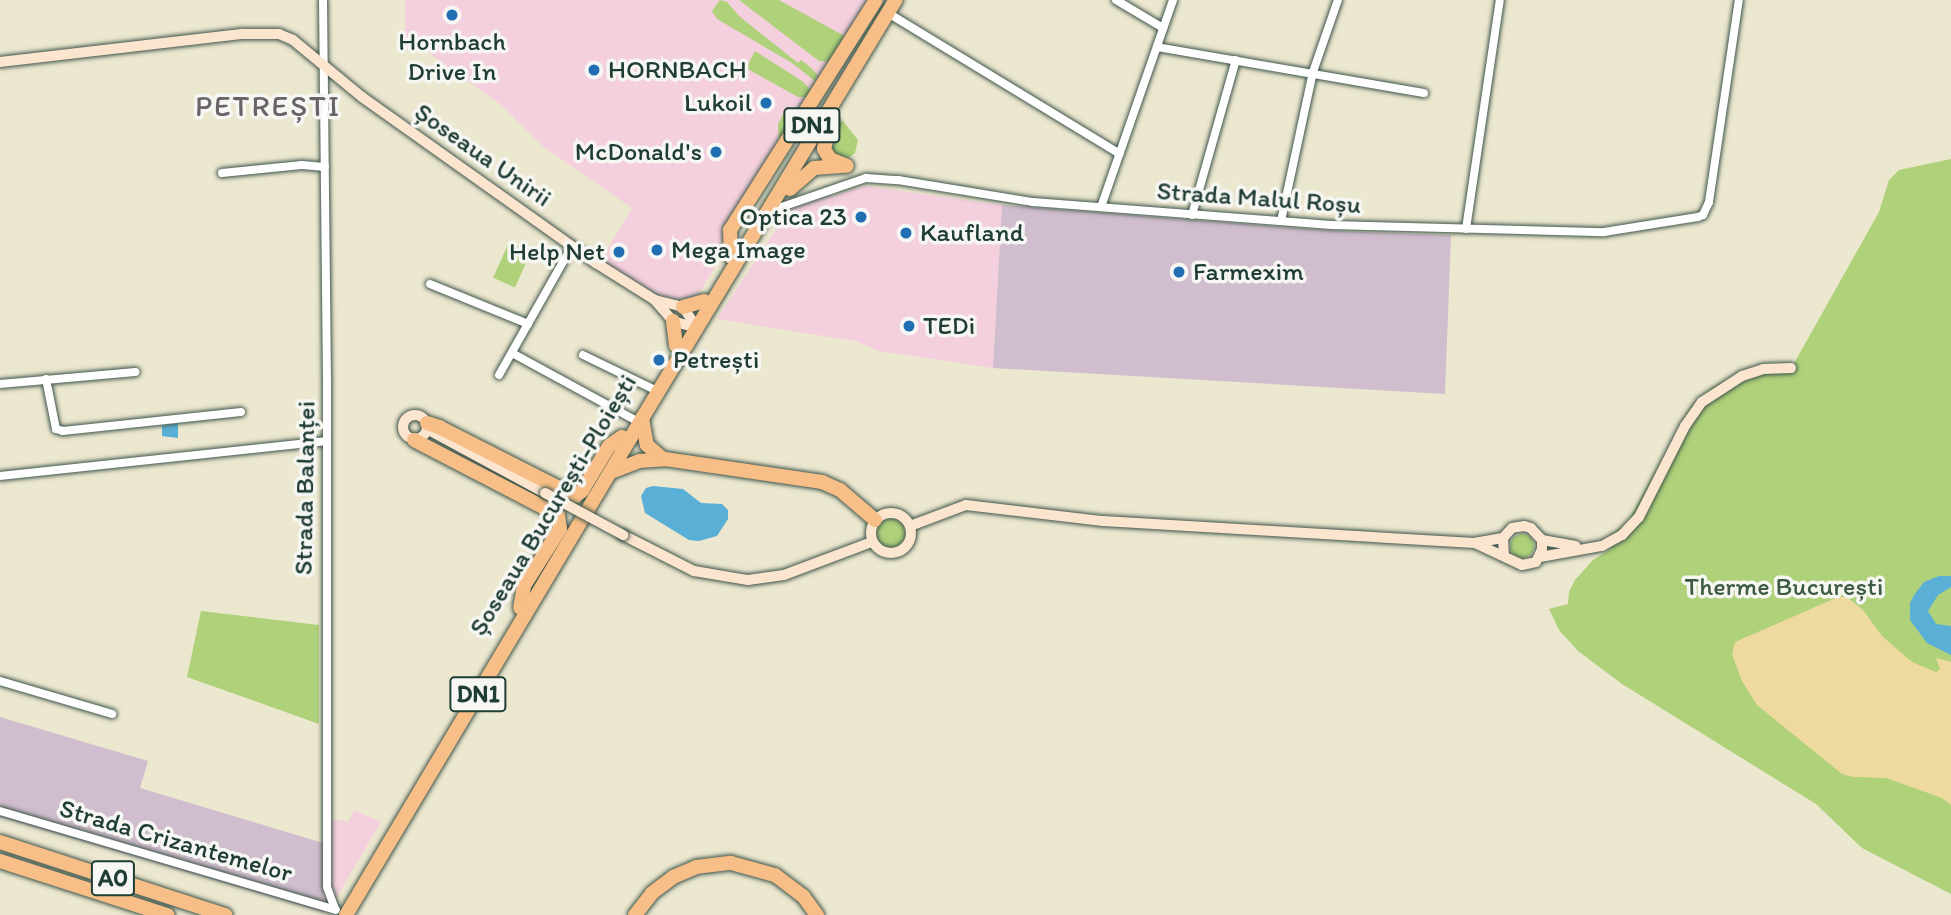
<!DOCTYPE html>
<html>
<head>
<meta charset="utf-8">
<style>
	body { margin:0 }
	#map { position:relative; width:1951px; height:915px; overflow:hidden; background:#ece7cf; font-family:Itim,sans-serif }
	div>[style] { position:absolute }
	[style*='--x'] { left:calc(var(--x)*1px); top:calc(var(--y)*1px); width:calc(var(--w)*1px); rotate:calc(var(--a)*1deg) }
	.built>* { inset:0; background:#f4cfdd }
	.industrial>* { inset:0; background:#d0bdcd }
	.green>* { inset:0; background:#aed17a; transform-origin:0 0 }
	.round { border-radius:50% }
	.sand>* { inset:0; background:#eeda9e }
	.water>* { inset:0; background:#59afd5 }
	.roads { filter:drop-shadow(0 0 2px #3e564b) drop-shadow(0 0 2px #3e564b) }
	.street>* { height:8px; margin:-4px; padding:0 4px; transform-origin:4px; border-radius:4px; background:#fff }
	.secondary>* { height:10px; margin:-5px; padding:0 5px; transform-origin:5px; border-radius:5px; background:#fce5cf }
	.secondary>.ring { margin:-5px; padding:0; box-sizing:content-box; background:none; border:10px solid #fce5cf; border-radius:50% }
	.highway>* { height:14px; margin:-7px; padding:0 7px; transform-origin:7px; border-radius:7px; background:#f7be87 }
	.bridges { filter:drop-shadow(0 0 2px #3e564b) drop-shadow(0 0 2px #3e564b) }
	.secondary-bridge>* { height:10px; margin:-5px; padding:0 5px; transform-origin:5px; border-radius:5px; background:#fce5cf }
	.dots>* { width:19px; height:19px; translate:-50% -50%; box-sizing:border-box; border:4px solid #f6f6f2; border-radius:50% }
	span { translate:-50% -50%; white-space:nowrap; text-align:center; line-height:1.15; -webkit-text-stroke:7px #f6f6f2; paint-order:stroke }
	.shield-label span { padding:2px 5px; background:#f6f6f2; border:2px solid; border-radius:5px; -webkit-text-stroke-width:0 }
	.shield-label { font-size:24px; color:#1f3d34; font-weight:700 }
	.poi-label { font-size:26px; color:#1f3d34 }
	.left { translate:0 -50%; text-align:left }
	.right { translate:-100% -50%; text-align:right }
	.street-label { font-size:26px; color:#1f3d34 }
	.park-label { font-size:26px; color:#3c5b42 }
	.quarter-label { font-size:30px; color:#696268; letter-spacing:2px }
</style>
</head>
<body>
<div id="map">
	<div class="built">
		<i style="clip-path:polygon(405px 0,881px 0,694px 301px,682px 301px,653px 293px,601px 260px,632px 208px,544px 147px,501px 105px,418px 45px,417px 42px,405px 41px)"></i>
		<i style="clip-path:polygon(866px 186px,1002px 205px,993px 368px,879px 351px,855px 341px,717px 319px,786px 214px,793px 207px)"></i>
		<i style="clip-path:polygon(354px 810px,381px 822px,328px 912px,323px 912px,323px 843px,332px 845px,332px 819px,348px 822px)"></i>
	</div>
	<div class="industrial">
		<i style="clip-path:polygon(1002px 205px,1334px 231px,1451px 235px,1445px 394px,993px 368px)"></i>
		<i style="clip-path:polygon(0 717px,148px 761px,140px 788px,323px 843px,323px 912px,0 817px)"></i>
	</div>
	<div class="green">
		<i style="clip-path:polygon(720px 0,727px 2px,739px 16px,798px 63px,801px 60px,809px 66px,817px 74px,816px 82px,792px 63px,717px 19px,712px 11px)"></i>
		<i style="clip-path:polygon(739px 0,779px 0,848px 38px,831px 62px,819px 61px)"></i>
		<i style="clip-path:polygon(755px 51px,802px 81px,811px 90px,808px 97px,798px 97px,746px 68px)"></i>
		<i style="clip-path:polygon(787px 106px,797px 113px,779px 140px,778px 124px)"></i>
		<i style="clip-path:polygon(842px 120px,858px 140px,855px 153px,850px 157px,836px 155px,831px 150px,831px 139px)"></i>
		<i style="clip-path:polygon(1951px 159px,1951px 894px,1862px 848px,1816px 804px,1622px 684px,1578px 651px,1559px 630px,1549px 609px,1568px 604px,1569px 592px,1575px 580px,1593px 560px,1612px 548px,1609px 536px,1627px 523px,1691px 406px,1713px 387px,1741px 372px,1792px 367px,1879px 212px,1889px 180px,1899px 170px)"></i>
		<i style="left:509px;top:242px;width:24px;height:39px;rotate:24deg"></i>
		<i class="round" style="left:877px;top:519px;width:28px;height:28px"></i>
		<i class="round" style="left:1510px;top:534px;width:24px;height:24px"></i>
		<i style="clip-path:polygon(201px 611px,319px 625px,319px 724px,187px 677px)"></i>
	</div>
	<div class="sand">
		<i style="clip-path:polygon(1838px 597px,1847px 597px,1863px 610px,1882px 636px,1912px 662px,1936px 672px,1940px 669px,1936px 658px,1951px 662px,1951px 805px,1942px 798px,1886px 778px,1853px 777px,1842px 774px,1757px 705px,1742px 681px,1732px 654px,1735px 642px)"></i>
	</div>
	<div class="water">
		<i style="clip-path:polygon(178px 423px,178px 438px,162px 436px,162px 426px)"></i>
		<i style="clip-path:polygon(653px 486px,683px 489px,701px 503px,722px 504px,728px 510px,728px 519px,717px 536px,699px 541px,689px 540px,645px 513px,641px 496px,646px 488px)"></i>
		<i style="clip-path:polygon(1939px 576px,1951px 576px,1951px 587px,1938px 595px,1928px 611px,1936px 624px,1951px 626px,1951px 655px,1927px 643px,1910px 620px,1910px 603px,1914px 595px,1924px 582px)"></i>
	</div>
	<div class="roads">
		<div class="street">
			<i style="--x:323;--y:0;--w:384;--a:89.4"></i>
			<i style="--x:327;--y:384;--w:503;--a:90"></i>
			<i style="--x:327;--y:887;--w:23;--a:70"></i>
			<i style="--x:1116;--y:0;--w:55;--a:30.8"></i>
			<i style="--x:888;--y:13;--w:271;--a:31.3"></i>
			<i style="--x:1157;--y:47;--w:271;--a:9.8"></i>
			<i style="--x:222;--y:173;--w:80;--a:-5.7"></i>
			<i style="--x:302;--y:165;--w:23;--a:5"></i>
			<i style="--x:1101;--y:207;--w:219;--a:-70.8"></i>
			<i style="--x:770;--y:211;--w:102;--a:-19"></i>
			<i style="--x:866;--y:178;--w:32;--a:4"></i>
			<i style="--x:898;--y:180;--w:137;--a:9.3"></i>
			<i style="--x:1033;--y:202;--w:299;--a:4.4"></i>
			<i style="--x:1331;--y:225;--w:273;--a:1.5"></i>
			<i style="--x:1604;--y:232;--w:95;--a:-9.1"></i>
			<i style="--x:1698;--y:217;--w:5;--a:-22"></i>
			<i style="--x:1703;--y:215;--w:14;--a:-65"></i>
			<i style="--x:1709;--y:202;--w:204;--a:-81.6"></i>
			<i style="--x:1192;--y:215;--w:161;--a:-74.2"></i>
			<i style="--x:1281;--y:221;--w:152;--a:-77.9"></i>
			<i style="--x:1313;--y:72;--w:76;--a:-70.9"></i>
			<i style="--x:1466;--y:229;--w:232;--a:-81.6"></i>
			<i style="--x:430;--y:284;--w:106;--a:22.2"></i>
			<i style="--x:512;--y:353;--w:138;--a:28.6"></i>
			<i style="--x:583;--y:355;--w:76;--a:25.9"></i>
			<i style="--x:499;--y:375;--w:148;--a:-60.5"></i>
			<i style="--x:46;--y:379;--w:51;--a:78.7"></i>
			<i style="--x:56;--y:429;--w:7;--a:16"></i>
			<i style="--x:63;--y:431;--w:179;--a:-6.1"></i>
			<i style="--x:0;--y:384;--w:136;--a:-5.1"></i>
			<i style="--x:0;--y:476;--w:329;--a:-6.1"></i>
			<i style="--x:0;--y:681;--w:117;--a:16.4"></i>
			<i style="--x:0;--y:811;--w:350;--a:16.4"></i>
		</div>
		<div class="secondary">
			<i style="--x:0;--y:62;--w:245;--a:-6.6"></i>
			<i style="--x:243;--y:34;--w:36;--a:0"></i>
			<i style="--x:279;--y:34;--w:15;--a:23"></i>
			<i style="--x:293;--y:40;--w:89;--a:39.6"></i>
			<i style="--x:362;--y:97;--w:287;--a:35.4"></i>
			<i style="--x:596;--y:263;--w:70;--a:32.1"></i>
			<i style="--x:655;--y:300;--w:29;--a:14"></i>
			<i style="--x:683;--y:307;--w:25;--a:56"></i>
			<i style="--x:697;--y:328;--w:25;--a:-164"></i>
			<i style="--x:673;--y:321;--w:28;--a:-131"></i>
			<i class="ring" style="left:403px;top:415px;width:14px;height:14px"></i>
			<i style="--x:427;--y:429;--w:134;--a:28.5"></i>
			<i class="ring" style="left:871px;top:513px;width:30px;height:30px"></i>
			<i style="--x:910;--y:526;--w:60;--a:-20.6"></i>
			<i style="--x:966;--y:505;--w:138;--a:6.7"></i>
			<i style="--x:1103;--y:521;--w:372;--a:3.4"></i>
			<i style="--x:1474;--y:543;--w:29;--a:-10"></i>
			<i style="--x:623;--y:535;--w:80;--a:26.9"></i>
			<i style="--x:694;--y:571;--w:55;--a:9.5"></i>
			<i style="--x:748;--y:580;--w:36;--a:-8"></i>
			<i style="--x:784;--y:575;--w:94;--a:-20.6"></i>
			<i style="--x:1542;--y:540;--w:34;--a:10"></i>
			<i style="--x:1477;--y:544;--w:50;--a:25"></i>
			<i style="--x:1522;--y:565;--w:14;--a:-12"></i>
			<i style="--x:1536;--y:562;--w:14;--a:-65"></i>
			<i style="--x:1542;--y:549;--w:9;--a:-90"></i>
			<i style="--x:1542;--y:540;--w:16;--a:-133"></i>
			<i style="--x:1531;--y:528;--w:7;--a:-164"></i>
			<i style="--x:1524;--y:526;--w:12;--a:171"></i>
			<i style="--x:1512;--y:528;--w:13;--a:132"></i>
			<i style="--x:1503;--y:538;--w:17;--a:87"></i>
			<i style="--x:1540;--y:557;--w:63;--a:-10.1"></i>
			<i style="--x:1602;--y:546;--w:23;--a:-29"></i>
			<i style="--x:1622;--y:535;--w:25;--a:-47"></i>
			<i style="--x:1639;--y:517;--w:102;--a:-63.2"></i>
			<i style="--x:1685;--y:426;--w:29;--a:-55"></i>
			<i style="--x:1702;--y:402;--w:48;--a:-33"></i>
			<i style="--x:1742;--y:376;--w:22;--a:-18"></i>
			<i style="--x:1763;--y:369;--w:28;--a:-2"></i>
		</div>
		<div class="highway">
			<i style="--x:832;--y:122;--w:28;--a:107"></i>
			<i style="--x:824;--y:149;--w:12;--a:59"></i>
			<i style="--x:830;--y:159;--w:18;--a:22"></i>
			<i style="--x:790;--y:189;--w:32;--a:-41"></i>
			<i style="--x:814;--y:168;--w:28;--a:-4"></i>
			<i style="--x:731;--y:257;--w:27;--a:-92"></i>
			<i style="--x:730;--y:230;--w:272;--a:-57.6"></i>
			<i style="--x:683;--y:307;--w:22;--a:-16"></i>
			<i style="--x:673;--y:321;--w:25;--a:83"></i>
			<i style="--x:642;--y:418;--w:27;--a:80"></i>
			<i style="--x:647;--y:445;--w:21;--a:41"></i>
			<i style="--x:427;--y:423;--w:13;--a:18"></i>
			<i style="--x:439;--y:427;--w:153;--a:26.9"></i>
			<i style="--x:575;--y:496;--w:9;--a:-36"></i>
			<i style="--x:582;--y:491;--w:52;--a:-59"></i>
			<i style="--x:609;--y:446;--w:16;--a:-35"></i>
			<i style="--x:414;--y:440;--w:162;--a:27.5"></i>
			<i style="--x:558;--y:515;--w:14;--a:82"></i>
			<i style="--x:560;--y:529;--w:67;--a:122.3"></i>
			<i style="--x:524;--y:586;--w:22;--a:100"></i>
			<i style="--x:611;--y:472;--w:30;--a:-21"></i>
			<i style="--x:639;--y:461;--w:26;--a:-4"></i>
			<i style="--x:665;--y:459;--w:159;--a:8.3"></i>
			<i style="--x:822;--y:482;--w:20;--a:24"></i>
			<i style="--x:840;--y:490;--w:46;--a:40.6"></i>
			<i style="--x:0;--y:842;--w:237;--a:18"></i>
			<i style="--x:0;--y:861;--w:176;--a:17.9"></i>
			<i style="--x:346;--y:915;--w:580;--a:-59.19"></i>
			<i style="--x:643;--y:417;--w:488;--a:-58.8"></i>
			<i style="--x:635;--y:915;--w:28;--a:-52"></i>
			<i style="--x:652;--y:893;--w:26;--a:-37"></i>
			<i style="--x:673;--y:877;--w:25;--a:-23"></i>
			<i style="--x:696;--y:867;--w:35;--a:-7"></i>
			<i style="--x:731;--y:863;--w:46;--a:15.3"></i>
			<i style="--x:775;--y:875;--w:35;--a:37"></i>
			<i style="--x:803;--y:896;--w:24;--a:54"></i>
		</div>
	</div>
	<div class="bridges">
		<div class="secondary-bridge">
			<i style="--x:545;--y:493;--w:89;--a:28.3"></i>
		</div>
	</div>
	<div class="dots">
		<i style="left:452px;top:15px;background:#1f6fb2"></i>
		<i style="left:594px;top:70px;background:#1f6fb2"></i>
		<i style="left:766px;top:103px;background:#1f6fb2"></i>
		<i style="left:716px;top:152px;background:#1f6fb2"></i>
		<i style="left:861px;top:217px;background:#1f6fb2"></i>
		<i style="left:906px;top:233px;background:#1f6fb2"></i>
		<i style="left:657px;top:250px;background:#1f6fb2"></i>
		<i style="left:619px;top:252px;background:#1f6fb2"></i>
		<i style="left:1179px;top:272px;background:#1f6fb2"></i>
		<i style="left:909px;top:326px;background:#1f6fb2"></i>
		<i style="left:659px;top:360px;background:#1f6fb2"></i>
	</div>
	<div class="shield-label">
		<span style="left:812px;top:125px">DN1</span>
		<span style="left:478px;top:694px">DN1</span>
		<span style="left:113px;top:878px">A0</span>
	</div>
	<div class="poi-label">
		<span style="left:452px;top:57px">Hornbach<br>Drive In</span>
		<span class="left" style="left:608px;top:70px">HORNBACH</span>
		<span class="right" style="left:752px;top:103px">Lukoil</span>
		<span class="right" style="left:702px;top:152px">McDonald's</span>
		<span class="right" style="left:847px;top:217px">Optica 23</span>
		<span class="left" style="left:920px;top:233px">Kaufland</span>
		<span class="left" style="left:671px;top:250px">Mega Image</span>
		<span class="right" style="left:605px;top:252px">Help Net</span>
		<span class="left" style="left:1193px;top:272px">Farmexim</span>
		<span class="left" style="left:923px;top:326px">TEDi</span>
		<span class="left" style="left:673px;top:360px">Petrești</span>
	</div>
	<div class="street-label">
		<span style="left:483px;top:155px;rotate:35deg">Șoseaua Unirii</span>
		<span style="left:1259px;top:198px;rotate:4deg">Strada Malul Roșu</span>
		<span style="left:305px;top:488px;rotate:-89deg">Strada Balanței</span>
		<span style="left:553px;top:505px;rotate:-59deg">Șoseaua București-Ploiești</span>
		<span style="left:176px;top:841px;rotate:16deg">Strada Crizantemelor</span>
	</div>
	<div class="park-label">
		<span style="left:1784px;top:587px">Therme București</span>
	</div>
	<div class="quarter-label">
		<span style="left:268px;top:106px">PETREȘTI</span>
	</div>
</div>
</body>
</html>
